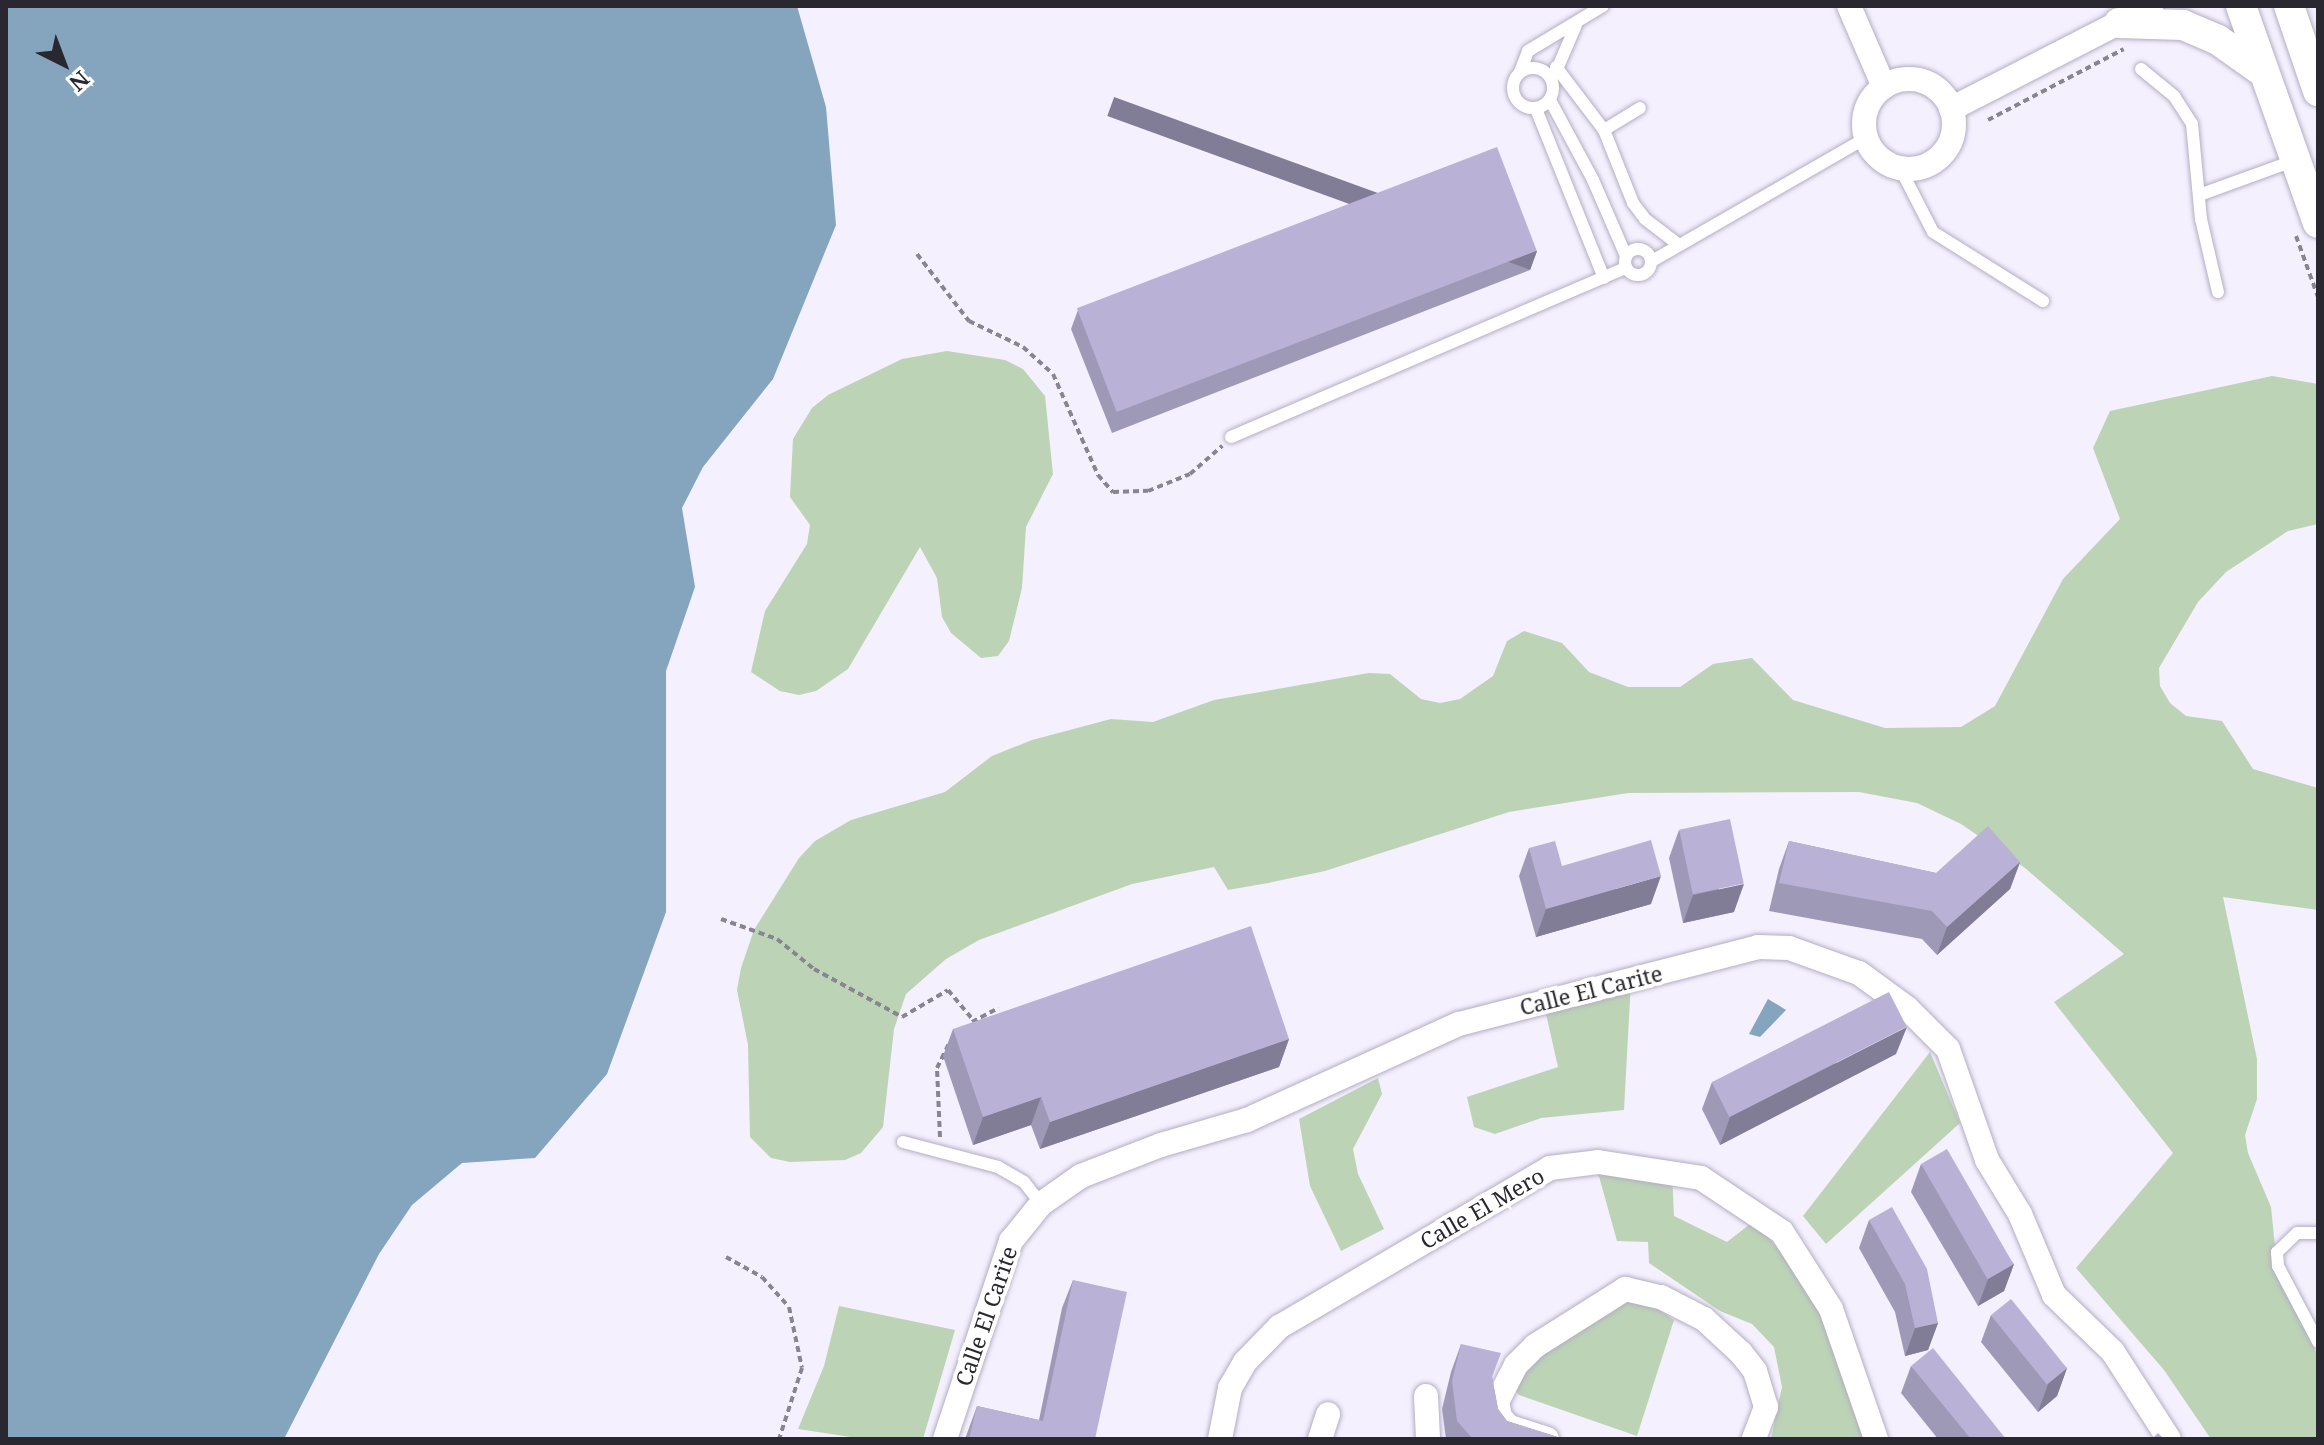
<!DOCTYPE html>
<html>
<head>
<meta charset="utf-8">
<style>
	body { margin:0 }
	#map { position:relative; width:2324px; height:1445px; overflow:hidden; background:#f4f0fe; font-family:"Noto Serif",serif }
	div>[style] { position:absolute }
	[style*='--x'] { left:calc(var(--x)*1px); top:calc(var(--y)*1px); width:calc(var(--w)*1px); rotate:calc(var(--a)*1deg) }
	.green>* { inset:0; background:#bcd3b6 }
	.water>* { inset:0; background:#85a4be }
	.path>* { height:4px; margin-top:-2px; transform-origin:0; background:repeating-linear-gradient(90deg,#888590 0 6px,transparent 0 10px) }
	.roads { filter:drop-shadow(0 0 2px #b3adc2) drop-shadow(0 0 2px #b3adc2) }
	.service>* { height:12px; margin:-6px; padding:0 6px; transform-origin:6px; border-radius:6px; background:#fff }
	.service>.ring { margin:-6px; padding:0; box-sizing:content-box; background:none; border:12px solid #fff; border-radius:50% }
	.minor>* { height:24px; margin:-12px; padding:0 12px; transform-origin:12px; border-radius:12px; background:#fff }
	.minor>.ring { margin:-12px; padding:0; box-sizing:content-box; background:none; border:24px solid #fff; border-radius:50% }
	.tertiary>* { height:30px; margin:-15px; padding:0 15px; transform-origin:15px; border-radius:15px; background:#fff }
	.wall>* { inset:0; background:#9f99b8 }
	.shaded-wall>* { inset:0; background:#827d96; transform-origin:0 0 }
	.building>* { inset:0; background:#b9b2d6; transform-origin:0 0 }
	span { translate:-50% -50%; white-space:nowrap; text-align:center; line-height:1.15; -webkit-text-stroke:8px #fff; paint-order:stroke }
	.street-label { font-size:22px; color:#29272f }
	.frame { position:absolute; inset:0; border:8px solid #29272f; pointer-events:none }
	.north { position:absolute; left:24px; top:24px; width:80px; height:80px; -webkit-text-stroke:6px #fff; paint-order:stroke; rotate:138deg; font-size:22px; font-weight:700; line-height:32px; text-align:center; color:#29272f }
	.north::after { content:''; display:block; margin:auto; width:28px; height:36px; background:#29272f; clip-path:polygon(50% 0,100% 100%,50% 72%,0 100%) }
</style>
</head>
<body>
<div id="map">
	<div class="green">
		<i style="clip-path:polygon(947px 351px,1005px 360px,1023px 369px,1045px 396px,1053px 474px,1026px 527px,1022px 588px,1009px 641px,998px 656px,981px 658px,951px 633px,942px 617px,937px 578px,920px 547px,848px 669px,816px 691px,799px 695px,780px 691px,751px 672px,765px 611px,807px 544px,810px 525px,790px 497px,793px 439px,812px 408px,828px 395px,902px 359px)"></i>
		<i style="clip-path:polygon(2272px 376px,2318px 384px,2318px 524px,2288px 531px,2226px 572px,2198px 602px,2159px 668px,2160px 686px,2170px 703px,2186px 716px,2222px 721px,2253px 769px,2318px 788px,2318px 910px,2223px 897px,2257px 1059px,2257px 1099px,2245px 1135px,2248px 1153px,2271px 1207px,2276px 1256px,2318px 1357px,2318px 1439px,2211px 1439px,2164px 1370px,2076px 1268px,2173px 1153px,2054px 1002px,2124px 954px,2025px 868px,1961px 824px,1917px 803px,1859px 792px,1628px 793px,1509px 812px,1325px 871px,1268px 883px,1228px 890px,1214px 867px,1132px 884px,979px 940px,946px 959px,906px 994px,894px 1029px,883px 1127px,861px 1153px,845px 1160px,790px 1162px,771px 1158px,750px 1137px,748px 1045px,737px 990px,741px 968px,754px 930px,799px 858px,815px 841px,851px 820px,945px 792px,992px 756px,1032px 740px,1111px 719px,1153px 722px,1214px 700px,1369px 673px,1390px 674px,1421px 699px,1440px 703px,1460px 699px,1493px 676px,1507px 641px,1524px 631px,1562px 643px,1589px 672px,1628px 687px,1680px 687px,1713px 664px,1752px 658px,1793px 700px,1885px 728px,1961px 727px,1995px 706px,2063px 579px,2120px 519px,2093px 448px,2110px 411px)"></i>
		<i style="clip-path:polygon(1631px 981px,1624px 1110px,1541px 1118px,1495px 1134px,1474px 1127px,1467px 1097px,1558px 1067px,1544px 1005px)"></i>
		<i style="clip-path:polygon(1930px 1052px,1960px 1123px,1826px 1244px,1803px 1216px)"></i>
		<i style="clip-path:polygon(1378px 1078px,1382px 1094px,1353px 1149px,1358px 1174px,1384px 1229px,1341px 1251px,1310px 1186px,1299px 1119px)"></i>
		<i style="clip-path:polygon(1595px 1162px,1672px 1172px,1674px 1216px,1727px 1242px,1754px 1221px,1810px 1286px,1868px 1439px,1771px 1439px,1782px 1387px,1774px 1347px,1752px 1324px,1720px 1311px,1649px 1263px,1648px 1242px,1617px 1241px)"></i>
		<i style="clip-path:polygon(1614px 1297px,1650px 1304px,1674px 1320px,1637px 1436px,1519px 1395px,1513px 1388px,1515px 1370px)"></i>
		<i style="clip-path:polygon(839px 1306px,955px 1330px,923px 1439px,864px 1439px,798px 1429px,824px 1366px)"></i>
	</div>
	<div class="water">
		<i style="clip-path:polygon(6px 6px,797px 6px,826px 107px,836px 225px,773px 379px,703px 467px,682px 508px,695px 587px,666px 671px,666px 912px,607px 1074px,535px 1158px,462px 1163px,412px 1205px,379px 1254px,284px 1439px,6px 1439px)"></i>
		<i style="clip-path:polygon(1768px 999px,1786px 1010px,1760px 1037px,1749px 1034px)"></i>
	</div>
	<div class="path">
		<i style="--x:1988;--y:120;--w:153;--a:-27.6"></i>
		<i style="--x:2296;--y:236;--w:65;--a:70.2"></i>
		<i style="--x:917;--y:254;--w:85;--a:52.2"></i>
		<i style="--x:969;--y:321;--w:60;--a:25.7"></i>
		<i style="--x:1023;--y:347;--w:40;--a:42"></i>
		<i style="--x:1053;--y:374;--w:111;--a:66"></i>
		<i style="--x:1098;--y:475;--w:23;--a:49"></i>
		<i style="--x:1113;--y:492;--w:35;--a:-2"></i>
		<i style="--x:1148;--y:491;--w:45;--a:-22"></i>
		<i style="--x:1190;--y:474;--w:43;--a:-41.2"></i>
		<i style="--x:721;--y:919;--w:59;--a:19.7"></i>
		<i style="--x:777;--y:939;--w:48;--a:39"></i>
		<i style="--x:814;--y:969;--w:100;--a:28.6"></i>
		<i style="--x:902;--y:1017;--w:53;--a:-30.4"></i>
		<i style="--x:948;--y:990;--w:40;--a:50"></i>
		<i style="--x:972;--y:1022;--w:30;--a:-28"></i>
		<i style="--x:940;--y:1137;--w:69;--a:-92.5"></i>
		<i style="--x:937;--y:1068;--w:30;--a:-64"></i>
		<i style="--x:726;--y:1257;--w:41;--a:29.1"></i>
		<i style="--x:762;--y:1277;--w:40;--a:48"></i>
		<i style="--x:789;--y:1307;--w:62;--a:78"></i>
		<i style="--x:802;--y:1368;--w:75;--a:107.9"></i>
	</div>
	<div class="roads">
		<div class="service">
			<i style="--x:1556;--y:67;--w:79;--a:52.7"></i>
			<i style="--x:1604;--y:130;--w:79;--a:68.3"></i>
			<i style="--x:1633;--y:203;--w:20;--a:53"></i>
			<i style="--x:1645;--y:219;--w:43;--a:37.4"></i>
			<i class="ring" style="left:1513px;top:68px;width:28px;height:28px"></i>
			<i style="--x:2141;--y:69;--w:43;--a:39.3"></i>
			<i style="--x:2174;--y:96;--w:33;--a:57"></i>
			<i style="--x:2192;--y:124;--w:95;--a:84.6"></i>
			<i style="--x:2201;--y:219;--w:75;--a:76.9"></i>
			<i style="--x:1520;--y:72;--w:22;--a:-69"></i>
			<i style="--x:1528;--y:51;--w:87;--a:-31"></i>
			<i style="--x:1555;--y:74;--w:53;--a:-66.8"></i>
			<i style="--x:1550;--y:100;--w:91;--a:61.7"></i>
			<i style="--x:1593;--y:180;--w:83;--a:66.5"></i>
			<i style="--x:1536;--y:109;--w:182;--a:68.1"></i>
			<i style="--x:1604;--y:130;--w:42;--a:-31.4"></i>
			<i style="--x:1900;--y:168;--w:72;--a:62.7"></i>
			<i style="--x:1933;--y:232;--w:130;--a:32.1"></i>
			<i style="--x:2202;--y:194;--w:100;--a:-19.9"></i>
			<i class="ring" style="left:1625px;top:249px;width:14px;height:14px"></i>
			<i style="--x:1652;--y:261;--w:247;--a:-29.9"></i>
			<i style="--x:1231;--y:437;--w:430;--a:-23.2"></i>
			<i style="--x:903;--y:1142;--w:98;--a:14.7"></i>
			<i style="--x:998;--y:1167;--w:30;--a:30"></i>
			<i style="--x:1024;--y:1182;--w:28;--a:52"></i>
			<i style="--x:2318;--y:1233;--w:21;--a:180"></i>
			<i style="--x:2297;--y:1233;--w:28;--a:136"></i>
			<i style="--x:2277;--y:1252;--w:14;--a:86"></i>
			<i style="--x:2278;--y:1266;--w:86;--a:62.2"></i>
		</div>
		<div class="minor">
			<i style="--x:1849;--y:6;--w:88;--a:66.6"></i>
			<i class="ring" style="left:1864px;top:79px;width:66px;height:66px"></i>
			<i style="--x:1951;--y:109;--w:225;--a:-27.2"></i>
			<i style="--x:1426;--y:1396;--w:43;--a:87.3"></i>
			<i style="--x:945;--y:1439;--w:209;--a:-71.6"></i>
			<i style="--x:1011;--y:1241;--w:48;--a:-51"></i>
			<i style="--x:1041;--y:1204;--w:49;--a:-35"></i>
			<i style="--x:1081;--y:1176;--w:86;--a:-21.2"></i>
			<i style="--x:1161;--y:1145;--w:90;--a:-16.2"></i>
			<i style="--x:1247;--y:1120;--w:233;--a:-24.4"></i>
			<i style="--x:1459;--y:1024;--w:309;--a:-14.4"></i>
			<i style="--x:1758;--y:947;--w:31;--a:2"></i>
			<i style="--x:1789;--y:948;--w:74;--a:19.7"></i>
			<i style="--x:1859;--y:973;--w:59;--a:36.1"></i>
			<i style="--x:1907;--y:1008;--w:58;--a:45"></i>
			<i style="--x:1948;--y:1049;--w:118;--a:70.6"></i>
			<i style="--x:1987;--y:1160;--w:63;--a:58.6"></i>
			<i style="--x:2020;--y:1214;--w:88;--a:67.2"></i>
			<i style="--x:2054;--y:1295;--w:82;--a:44"></i>
			<i style="--x:2113;--y:1352;--w:103;--a:57.2"></i>
			<i style="--x:1220;--y:1439;--w:52;--a:-78.9"></i>
			<i style="--x:1230;--y:1388;--w:30;--a:-60"></i>
			<i style="--x:1245;--y:1362;--w:49;--a:-45.8"></i>
			<i style="--x:1279;--y:1327;--w:314;--a:-30.4"></i>
			<i style="--x:1550;--y:1168;--w:48;--a:-7.1"></i>
			<i style="--x:1598;--y:1162;--w:104;--a:8.8"></i>
			<i style="--x:1701;--y:1178;--w:97;--a:33.7"></i>
			<i style="--x:1782;--y:1232;--w:91;--a:57.5"></i>
			<i style="--x:1831;--y:1309;--w:138;--a:70.9"></i>
			<i style="--x:1320;--y:1439;--w:26;--a:-72"></i>
			<i style="--x:1547;--y:1439;--w:40;--a:-162"></i>
			<i style="--x:1509;--y:1427;--w:13;--a:-132"></i>
			<i style="--x:1500;--y:1417;--w:15;--a:-101"></i>
			<i style="--x:1497;--y:1402;--w:42;--a:-62.8"></i>
			<i style="--x:1516;--y:1365;--w:27;--a:-45"></i>
			<i style="--x:1535;--y:1346;--w:107;--a:-32.3"></i>
			<i style="--x:1625;--y:1289;--w:37;--a:13"></i>
			<i style="--x:1661;--y:1297;--w:48;--a:27.1"></i>
			<i style="--x:1704;--y:1319;--w:50;--a:42.6"></i>
			<i style="--x:1741;--y:1353;--w:23;--a:52"></i>
			<i style="--x:1755;--y:1371;--w:38;--a:73"></i>
			<i style="--x:1766;--y:1407;--w:34;--a:111"></i>
		</div>
		<div class="tertiary">
			<i style="--x:2241;--y:6;--w:230;--a:70.5"></i>
			<i style="--x:2289;--y:6;--w:90;--a:71.2"></i>
			<i style="--x:2119;--y:23;--w:64;--a:1.8"></i>
			<i style="--x:2183;--y:25;--w:38;--a:23"></i>
			<i style="--x:2218;--y:40;--w:54;--a:35.2"></i>
		</div>
	</div>
	<div class="wall">
		<i style="clip-path:polygon(1537px 251px,1530px 270px,1112px 433px,1071px 329px,1078px 310px)"></i>
		<i style="clip-path:polygon(1679px 830px,1734px 912px,1683px 923px,1669px 858px)"></i>
		<i style="clip-path:polygon(1789px 841px,1936px 873px,2020px 862px,2010px 889px,1937px 955px,1922px 939px,1769px 911px,1779px 869px)"></i>
		<i style="clip-path:polygon(1529px 848px,1562px 866px,1651px 904px,1536px 937px,1519px 876px)"></i>
		<i style="clip-path:polygon(953px 1029px,1289px 1039px,1279px 1067px,1040px 1149px,1031px 1125px,973px 1145px,943px 1056px)"></i>
		<i style="clip-path:polygon(1896px 1054px,1720px 1145px,1702px 1109px,1712px 1082px)"></i>
		<i style="clip-path:polygon(1921px 1164px,2014px 1264px,2004px 1291px,1978px 1306px,1911px 1192px)"></i>
		<i style="clip-path:polygon(1869px 1220px,1938px 1323px,1928px 1350px,1905px 1356px,1895px 1312px,1859px 1248px)"></i>
		<i style="clip-path:polygon(1073px 1280px,1095px 1439px,965px 1439px,977px 1406px,1039px 1420px,1062px 1308px)"></i>
		<i style="clip-path:polygon(1991px 1315px,2067px 1368px,2057px 1396px,2038px 1412px,1981px 1342px)"></i>
		<i style="clip-path:polygon(1461px 1344px,1492px 1377px,1498px 1409px,1507px 1421px,1564px 1439px,1446px 1439px,1442px 1409px,1451px 1372px)"></i>
		<i style="clip-path:polygon(1911px 1366px,2006px 1439px,1938px 1439px,1901px 1393px)"></i>
	</div>
	<div class="shaded-wall">
		<i style="left:1537px;top:251px;width:20px;height:450px;rotate:110deg"></i>
		<i style="clip-path:polygon(2020px 862px,2010px 889px,1937px 955px,1947px 927px)"></i>
		<i style="clip-path:polygon(1661px 876px,1651px 904px,1536px 937px,1546px 909px)"></i>
		<i style="clip-path:polygon(1744px 884px,1734px 912px,1683px 923px,1693px 895px)"></i>
		<i style="clip-path:polygon(1907px 1027px,1896px 1054px,1720px 1145px,1730px 1117px)"></i>
		<i style="clip-path:polygon(1289px 1039px,1279px 1067px,1040px 1149px,1050px 1122px)"></i>
		<i style="clip-path:polygon(1041px 1097px,1031px 1125px,973px 1145px,983px 1117px)"></i>
		<i style="clip-path:polygon(2014px 1264px,2004px 1291px,1978px 1306px,1988px 1279px)"></i>
		<i style="clip-path:polygon(1938px 1323px,1928px 1350px,1905px 1356px,1915px 1328px)"></i>
		<i style="clip-path:polygon(2067px 1368px,2057px 1396px,2038px 1412px,2048px 1384px)"></i>
	</div>
	<div class="building">
		<i style="left:1497px;top:147px;width:111px;height:450px;rotate:69deg"></i>
		<i style="left:1730px;top:819px;width:66px;height:52px;rotate:78deg"></i>
		<i style="clip-path:polygon(1988px 826px,2020px 862px,1947px 927px,1932px 911px,1779px 883px,1789px 841px,1936px 873px)"></i>
		<i style="clip-path:polygon(1651px 840px,1661px 876px,1546px 909px,1529px 848px,1555px 841px,1562px 866px)"></i>
		<i style="clip-path:polygon(1251px 926px,1289px 1039px,1050px 1122px,1041px 1097px,983px 1117px,953px 1029px)"></i>
		<i style="left:1889px;top:992px;width:39px;height:199px;rotate:63deg"></i>
		<i style="left:1947px;top:1149px;width:133px;height:30px;rotate:60deg"></i>
		<i style="clip-path:polygon(1892px 1207px,1927px 1269px,1938px 1323px,1915px 1328px,1905px 1284px,1869px 1220px)"></i>
		<i style="clip-path:polygon(1073px 1280px,1127px 1292px,1095px 1439px,969px 1439px,977px 1406px,1043px 1421px)"></i>
		<i style="left:2011px;top:1299px;width:89px;height:26px;rotate:51deg"></i>
		<i style="clip-path:polygon(1461px 1344px,1501px 1353px,1492px 1377px,1498px 1409px,1507px 1421px,1564px 1439px,1473px 1439px,1457px 1421px,1452px 1381px)"></i>
		<i style="clip-path:polygon(1933px 1348px,2006px 1439px,1971px 1439px,1911px 1366px)"></i>
		<i style="clip-path:polygon(2158px 1433px,2164px 1439px,2152px 1439px)"></i>
	</div>
	<div class="street-label">
		<span style="left:1591px;top:990px;rotate:-14deg">Calle El Carite</span>
		<span style="left:1482px;top:1208px;rotate:-30deg">Calle El Mero</span>
		<span style="left:986px;top:1316px;rotate:-71deg">Calle El Carite</span>
	</div>
	<div class="frame"></div>
	<div class="north">N</div>
</div>
</body>
</html>
